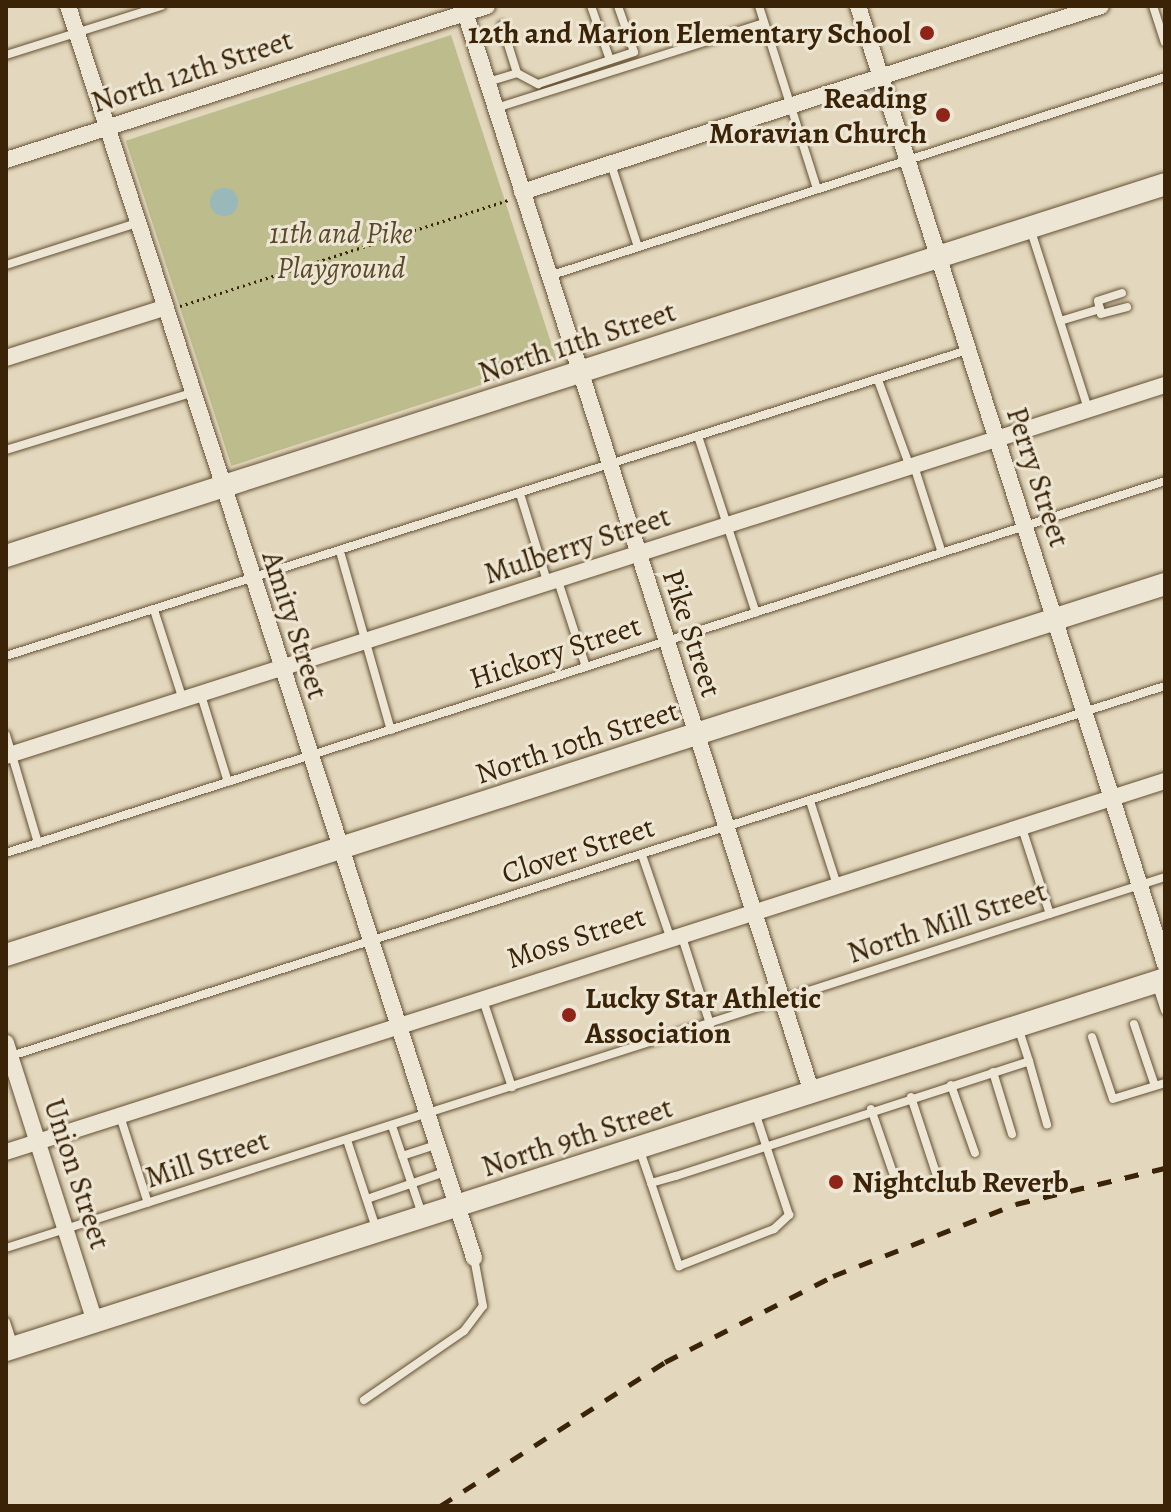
<!DOCTYPE html>
<html>
<head>
<meta charset="utf-8">
<style>
	body { margin:0 }
	#map { position:relative; width:1171px; height:1512px; overflow:hidden; background:#e3d8bd; font-family:Alegreya,serif }
	div>[style] { position:absolute }
	[style*='--x'] { left:calc(var(--x)*1px); top:calc(var(--y)*1px); width:calc(var(--w)*1px); rotate:calc(var(--a)*1deg) }
	.green>* { inset:0; background:#bcbc8c; transform-origin:0 0 }
	.water>* { inset:0; background:#98b8ba }
	.round { border-radius:50% }
	.path>* { height:3px; margin-top:-1.5px; transform-origin:0; background:repeating-linear-gradient(90deg,#3a2306 0 2px,transparent 0 6px) }
	.roads { filter:drop-shadow(0 0 2px #645034) drop-shadow(0 0 2px #645034) }
	.lane>* { height:8px; margin:-4px; padding:0 4px; transform-origin:4px; border-radius:4px; background:#ede6d4 }
	.street>* { height:16px; margin:-8px; padding:0 8px; transform-origin:8px; border-radius:8px; background:#ede6d4 }
	.secondary>* { height:22px; margin:-11px; padding:0 11px; transform-origin:11px; border-radius:11px; background:#ede6d4 }
	.rail>* { height:5px; margin-top:-2.5px; transform-origin:0; background:repeating-linear-gradient(90deg,#3a2306 0 14px,transparent 0 28px) }
	.dots>* { width:22px; height:22px; translate:-50% -50%; box-sizing:border-box; border:4px solid #ede6d4; border-radius:50% }
	span { translate:-50% -50%; white-space:nowrap; text-align:center; line-height:1.15; -webkit-text-stroke:6px #ede6d4; paint-order:stroke }
	.poi-label { font-size:30px; color:#3a2306; font-weight:700 }
	.right { translate:-100% -50%; text-align:right }
	.left { translate:0 -50%; text-align:left }
	.street-label { font-size:30px; color:#3a2306 }
	.park-label { font-size:30px; color:#5a4928; font-style:italic }
	.frame { position:absolute; inset:0; border:8px solid #3a2306; pointer-events:none }
</style>
</head>
<body>
<div id="map">
	<div class="green">
		<i style="left:451px;top:35px;width:342px;height:342px;rotate:72deg"></i>
	</div>
	<div class="water">
		<i class="round" style="left:210px;top:188px;width:28px;height:28px"></i>
	</div>
	<div class="path">
		<i style="--x:180;--y:306;--w:345;--a:-17.9"></i>
	</div>
	<div class="roads">
		<div class="lane">
			<i style="--x:591;--y:6;--w:57;--a:70.6"></i>
			<i style="--x:759;--y:6;--w:192;--a:72.4"></i>
			<i style="--x:1153;--y:6;--w:38;--a:72"></i>
			<i style="--x:6;--y:55;--w:163;--a:-17.5"></i>
			<i style="--x:517;--y:73;--w:24;--a:28"></i>
			<i style="--x:538;--y:84;--w:101;--a:-18.4"></i>
			<i style="--x:634;--y:52;--w:49;--a:-109.2"></i>
			<i style="--x:488;--y:82;--w:30;--a:-17"></i>
			<i style="--x:517;--y:73;--w:50;--a:-107.4"></i>
			<i style="--x:496;--y:108;--w:281;--a:-17.6"></i>
			<i style="--x:611;--y:164;--w:87;--a:72"></i>
			<i style="--x:1030;--y:228;--w:190;--a:72.2"></i>
			<i style="--x:6;--y:265;--w:138;--a:-17.8"></i>
			<i style="--x:549;--y:276;--w:647;--a:-17.9"></i>
			<i style="--x:1122;--y:293;--w:25;--a:162"></i>
			<i style="--x:1098;--y:301;--w:13;--a:77"></i>
			<i style="--x:1101;--y:314;--w:27;--a:-15"></i>
			<i style="--x:1060;--y:321;--w:42;--a:-16.7"></i>
			<i style="--x:878;--y:380;--w:93;--a:69.8"></i>
			<i style="--x:698;--y:436;--w:186;--a:71.9"></i>
			<i style="--x:6;--y:450;--w:194;--a:-17.1"></i>
			<i style="--x:914;--y:466;--w:91;--a:72.2"></i>
			<i style="--x:521;--y:497;--w:91;--a:72.8"></i>
			<i style="--x:341;--y:555;--w:182;--a:74.1"></i>
			<i style="--x:558;--y:581;--w:90;--a:72"></i>
			<i style="--x:154;--y:610;--w:95;--a:72.1"></i>
			<i style="--x:6;--y:656;--w:1009;--a:-17.65"></i>
			<i style="--x:201;--y:695;--w:91;--a:72.8"></i>
			<i style="--x:6;--y:735;--w:113;--a:73.5"></i>
			<i style="--x:810;--y:801;--w:88;--a:72.2"></i>
			<i style="--x:1022;--y:828;--w:90;--a:72"></i>
			<i style="--x:6;--y:853;--w:1217;--a:-17.79"></i>
			<i style="--x:642;--y:855;--w:87;--a:71.1"></i>
			<i style="--x:681;--y:934;--w:95;--a:72.1"></i>
			<i style="--x:1156;--y:983;--w:29;--a:72"></i>
			<i style="--x:482;--y:997;--w:95;--a:71.6"></i>
			<i style="--x:1134;--y:1024;--w:65;--a:71.3"></i>
			<i style="--x:1092;--y:1037;--w:65;--a:71.3"></i>
			<i style="--x:1113;--y:1099;--w:54;--a:-17.1"></i>
			<i style="--x:8;--y:1057;--w:1215;--a:-17.78"></i>
			<i style="--x:1029;--y:1061;--w:66;--a:74.1"></i>
			<i style="--x:993;--y:1072;--w:65;--a:73"></i>
			<i style="--x:951;--y:1085;--w:72;--a:70.6"></i>
			<i style="--x:911;--y:1097;--w:86;--a:71.8"></i>
			<i style="--x:871;--y:1109;--w:68;--a:71"></i>
			<i style="--x:120;--y:1116;--w:91;--a:72.2"></i>
			<i style="--x:392;--y:1126;--w:96;--a:71.2"></i>
			<i style="--x:347;--y:1140;--w:93;--a:71.8"></i>
			<i style="--x:639;--y:1148;--w:37;--a:71"></i>
			<i style="--x:651;--y:1183;--w:26;--a:-16"></i>
			<i style="--x:676;--y:1176;--w:371;--a:-18"></i>
			<i style="--x:1029;--y:1061;--w:36;--a:-108"></i>
			<i style="--x:402;--y:1156;--w:33;--a:-18"></i>
			<i style="--x:651;--y:1183;--w:88;--a:71.4"></i>
			<i style="--x:679;--y:1266;--w:102;--a:-21.3"></i>
			<i style="--x:774;--y:1229;--w:21;--a:-43"></i>
			<i style="--x:789;--y:1215;--w:108;--a:-108.3"></i>
			<i style="--x:367;--y:1199;--w:79;--a:-19.1"></i>
			<i style="--x:6;--y:1248;--w:1217;--a:-17.75"></i>
			<i style="--x:6;--y:1322;--w:23;--a:72"></i>
			<i style="--x:364;--y:1400;--w:121;--a:-34.6"></i>
			<i style="--x:464;--y:1331;--w:31;--a:-53"></i>
			<i style="--x:483;--y:1306;--w:49;--a:-100.6"></i>
		</div>
		<div class="street">
			<i style="--x:68;--y:6;--w:1316;--a:72.03"></i>
			<i style="--x:463;--y:6;--w:1142;--a:72.2"></i>
			<i style="--x:858;--y:6;--w:1006;--a:72.23"></i>
			<i style="--x:6;--y:160;--w:505;--a:-17.75"></i>
			<i style="--x:522;--y:192;--w:608;--a:-17.81"></i>
			<i style="--x:6;--y:358;--w:166;--a:-17.6"></i>
			<i style="--x:6;--y:756;--w:1217;--a:-17.75"></i>
			<i style="--x:6;--y:1043;--w:293;--a:72.3"></i>
			<i style="--x:6;--y:1152;--w:1217;--a:-17.75"></i>
		</div>
		<div class="secondary">
			<i style="--x:6;--y:556;--w:1217;--a:-17.79"></i>
			<i style="--x:6;--y:955;--w:1217;--a:-17.75"></i>
			<i style="--x:6;--y:1350;--w:1217;--a:-17.75"></i>
		</div>
	</div>
	<div class="rail">
		<i style="--x:440;--y:1506;--w:267;--a:-32.6"></i>
		<i style="--x:665;--y:1362;--w:189;--a:-27.1"></i>
		<i style="--x:833;--y:1276;--w:197;--a:-21.5"></i>
		<i style="--x:1016;--y:1204;--w:153;--a:-13.6"></i>
	</div>
	<div class="dots">
		<i style="left:927px;top:33px;background:#8f2418"></i>
		<i style="left:943px;top:115px;background:#8f2418"></i>
		<i style="left:569px;top:1015px;background:#8f2418"></i>
		<i style="left:836px;top:1182px;background:#8f2418"></i>
	</div>
	<div class="poi-label">
		<span class="right" style="left:911px;top:33px">12th and Marion Elementary School</span>
		<span class="right" style="left:927px;top:115px">Reading<br>Moravian Church</span>
		<span class="left" style="left:585px;top:1015px">Lucky Star Athletic<br>Association</span>
		<span class="left" style="left:852px;top:1182px">Nightclub Reverb</span>
	</div>
	<div class="street-label">
		<span style="left:192px;top:71px;rotate:-18deg">North 12th Street</span>
		<span style="left:577px;top:342px;rotate:-18deg">North 11th Street</span>
		<span style="left:1038px;top:477px;rotate:72deg">Perry Street</span>
		<span style="left:577px;top:545px;rotate:-18deg">Mulberry Street</span>
		<span style="left:295px;top:625px;rotate:72deg">Amity Street</span>
		<span style="left:692px;top:633px;rotate:72deg">Pike Street</span>
		<span style="left:555px;top:652px;rotate:-18deg">Hickory Street</span>
		<span style="left:577px;top:742px;rotate:-18deg">North 10th Street</span>
		<span style="left:578px;top:850px;rotate:-18deg">Clover Street</span>
		<span style="left:947px;top:922px;rotate:-18deg">North Mill Street</span>
		<span style="left:576px;top:937px;rotate:-18deg">Moss Street</span>
		<span style="left:577px;top:1137px;rotate:-18deg">North 9th Street</span>
		<span style="left:207px;top:1159px;rotate:-18deg">Mill Street</span>
		<span style="left:77px;top:1174px;rotate:72deg">Union Street</span>
	</div>
	<div class="park-label">
		<span style="left:341px;top:250px">11th and Pike<br>Playground</span>
	</div>
	<div class="frame"></div>
</div>
</body>
</html>
